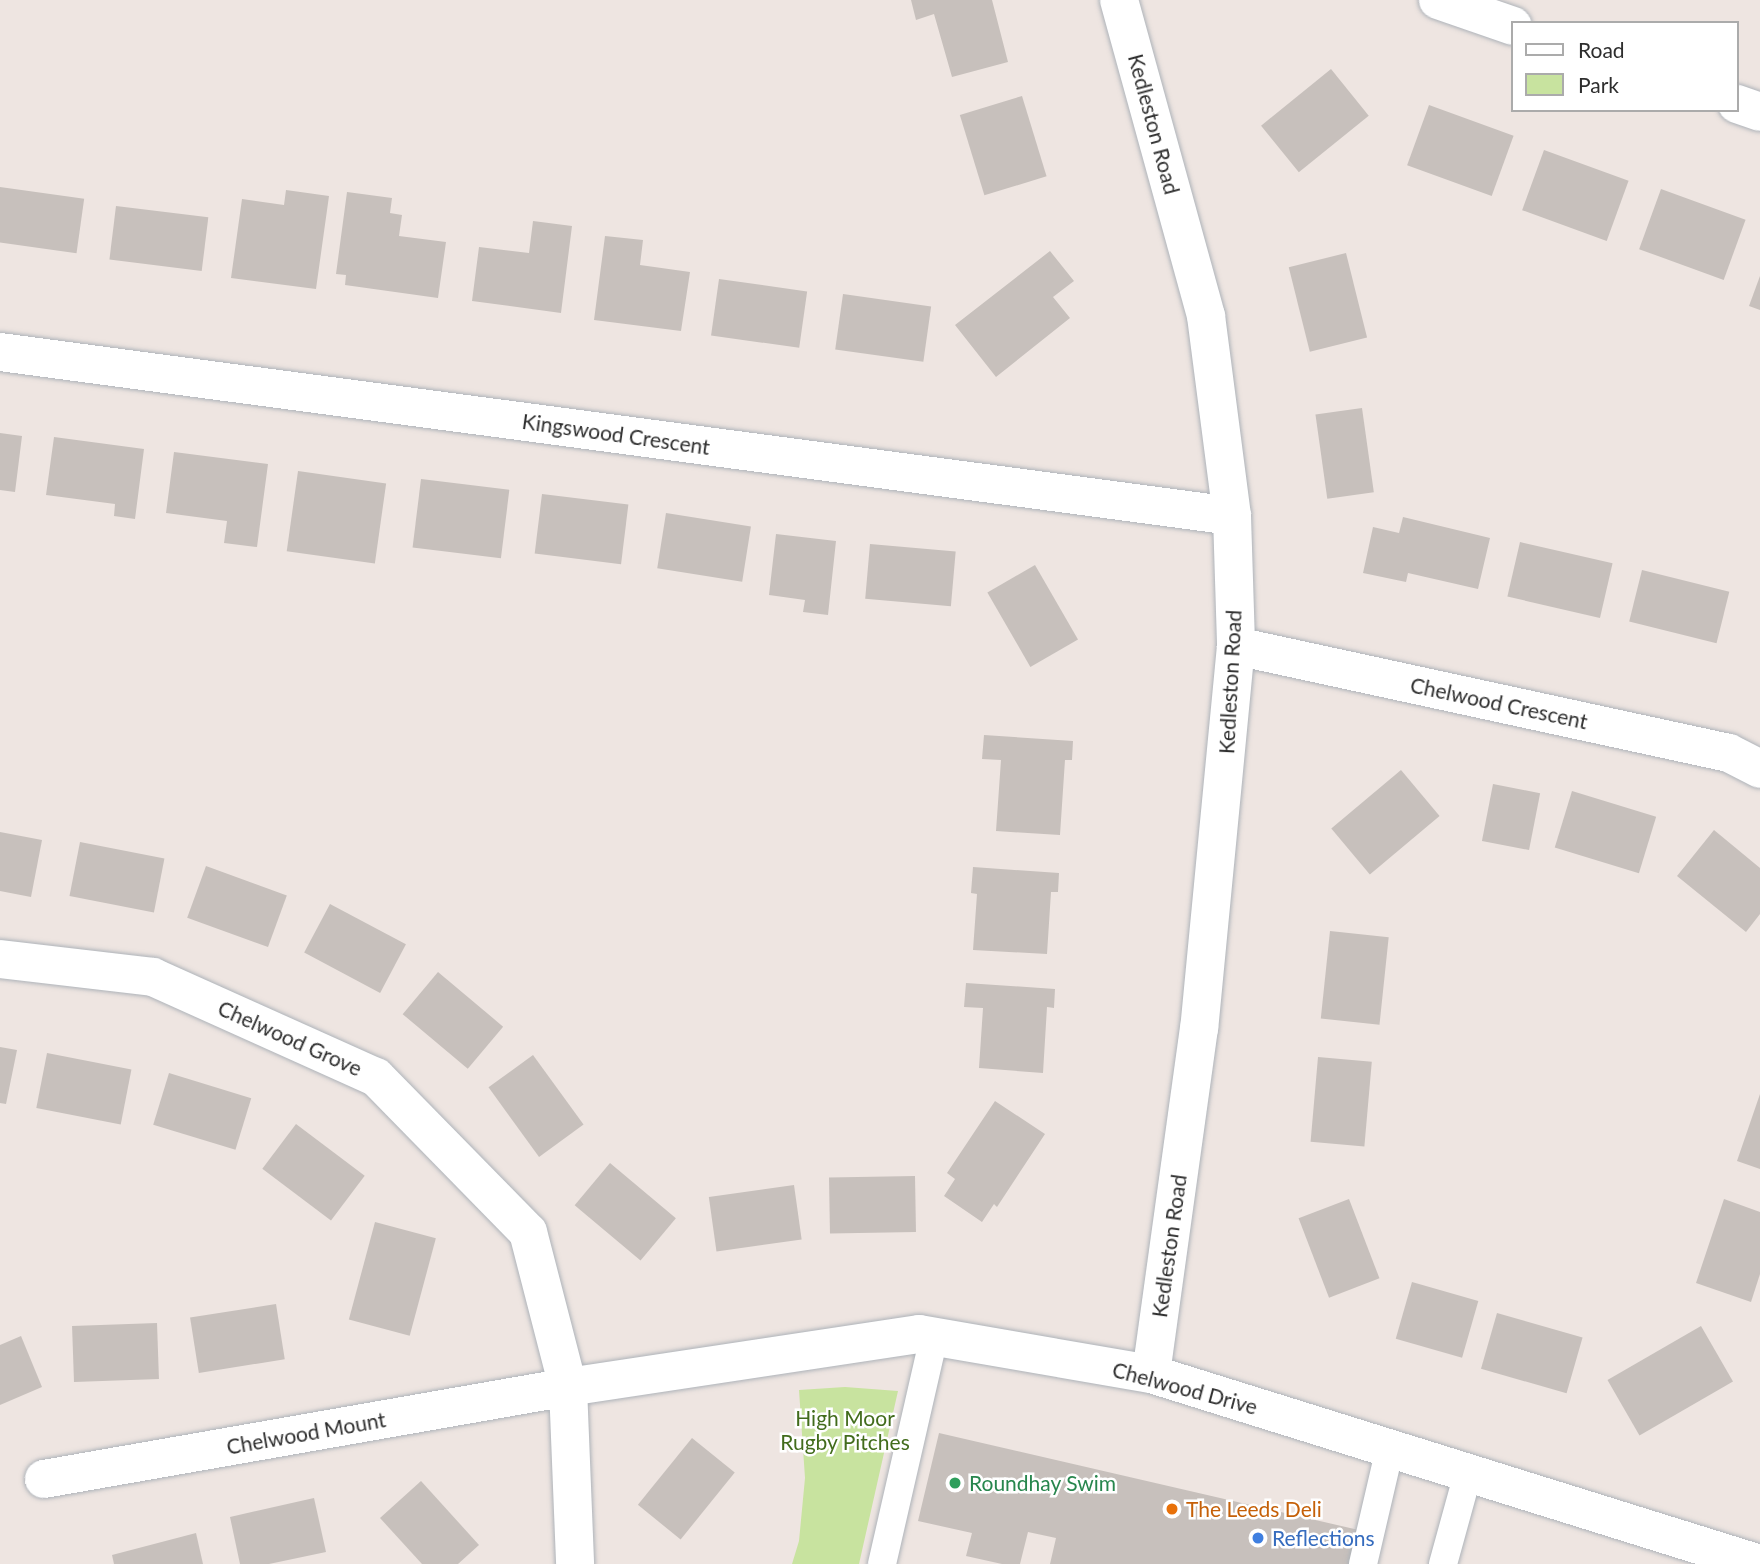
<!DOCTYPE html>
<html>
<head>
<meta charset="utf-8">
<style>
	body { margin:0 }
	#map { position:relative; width:1760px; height:1564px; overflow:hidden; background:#eee5e1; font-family:Lato,sans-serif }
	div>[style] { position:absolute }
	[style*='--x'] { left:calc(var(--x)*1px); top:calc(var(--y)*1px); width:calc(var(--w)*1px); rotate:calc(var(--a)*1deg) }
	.green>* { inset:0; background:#c8e39f }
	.building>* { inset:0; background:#c7c0bc; transform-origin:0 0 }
	.roads { filter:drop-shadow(0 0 2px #aeb3b9) drop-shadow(0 0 2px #aeb3b9) }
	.lane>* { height:28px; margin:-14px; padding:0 14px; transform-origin:14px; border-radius:14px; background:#fff }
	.street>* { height:38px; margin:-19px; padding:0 19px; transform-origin:19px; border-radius:19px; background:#fff }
	.dots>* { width:19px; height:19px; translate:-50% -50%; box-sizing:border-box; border:4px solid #fff; border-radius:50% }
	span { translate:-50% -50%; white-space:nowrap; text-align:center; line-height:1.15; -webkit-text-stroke:5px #fff; paint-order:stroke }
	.street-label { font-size:21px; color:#2e2e2e }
	.park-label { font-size:21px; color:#426c1c }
	.leisure-label { font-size:21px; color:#27864d }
	.left { translate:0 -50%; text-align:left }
	.food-label { font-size:21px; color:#c56008 }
	.shop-label { font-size:21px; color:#366cbe }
	.legend { position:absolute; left:1511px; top:21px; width:228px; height:91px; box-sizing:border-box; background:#fff; border:2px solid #ababab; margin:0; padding:9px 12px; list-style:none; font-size:21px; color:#2e2e2e }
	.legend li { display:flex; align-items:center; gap:14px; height:35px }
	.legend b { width:35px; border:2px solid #ababab }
</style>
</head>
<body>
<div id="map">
	<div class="green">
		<i style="clip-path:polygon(845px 1387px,898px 1391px,859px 1564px,792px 1564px,799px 1541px,805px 1478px,799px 1390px)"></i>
	</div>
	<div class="building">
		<i style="clip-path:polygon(911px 0,992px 0,1008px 62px,952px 77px,934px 14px,916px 20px)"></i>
		<i style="left:1331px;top:69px;width:60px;height:90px;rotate:51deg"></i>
		<i style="left:1022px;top:96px;width:84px;height:65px;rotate:73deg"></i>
		<i style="left:1429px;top:105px;width:90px;height:64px;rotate:20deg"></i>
		<i style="left:1544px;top:150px;width:90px;height:64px;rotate:20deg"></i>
		<i style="left:0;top:187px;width:85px;height:55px;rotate:8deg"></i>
		<i style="left:1661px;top:189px;width:90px;height:64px;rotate:20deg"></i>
		<i style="clip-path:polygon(286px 190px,329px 196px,316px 289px,231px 278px,242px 199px,284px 205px)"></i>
		<i style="clip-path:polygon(347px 192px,392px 198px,390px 213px,402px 215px,399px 236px,446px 242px,438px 298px,345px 285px,346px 275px,336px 274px)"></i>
		<i style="left:116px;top:206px;width:93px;height:54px;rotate:7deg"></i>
		<i style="clip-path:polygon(533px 221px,572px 226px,561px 313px,472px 301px,479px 247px,529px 253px)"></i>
		<i style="clip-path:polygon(605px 236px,643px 240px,640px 265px,690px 272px,681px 331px,594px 320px)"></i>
		<i style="clip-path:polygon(1050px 251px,1074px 281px,1053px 297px,1070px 318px,996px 377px,955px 325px)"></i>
		<i style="left:1346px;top:253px;width:87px;height:59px;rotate:76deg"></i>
		<i style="clip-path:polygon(1760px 276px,1760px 310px,1749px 306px)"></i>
		<i style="left:719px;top:279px;width:89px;height:57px;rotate:8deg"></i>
		<i style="left:843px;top:294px;width:89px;height:56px;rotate:8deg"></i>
		<i style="left:1362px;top:408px;width:85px;height:47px;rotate:82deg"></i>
		<i style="clip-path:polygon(0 433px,22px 436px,15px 492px,0 490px)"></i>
		<i style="clip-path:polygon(54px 437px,144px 449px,135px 519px,114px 516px,115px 504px,46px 495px)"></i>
		<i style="clip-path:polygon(174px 452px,268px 464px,257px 547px,224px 543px,227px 521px,166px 513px)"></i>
		<i style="left:298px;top:471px;width:89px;height:81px;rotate:8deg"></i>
		<i style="left:421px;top:479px;width:89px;height:69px;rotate:7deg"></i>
		<i style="left:542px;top:494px;width:87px;height:60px;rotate:7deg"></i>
		<i style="left:666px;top:513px;width:86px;height:56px;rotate:9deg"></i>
		<i style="clip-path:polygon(1403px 517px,1490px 538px,1478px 589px,1408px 573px,1406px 582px,1363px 573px,1373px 527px,1399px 533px)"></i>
		<i style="clip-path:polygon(776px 534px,836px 541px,828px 615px,803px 612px,805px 600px,769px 595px)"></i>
		<i style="left:1520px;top:542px;width:95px;height:56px;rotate:13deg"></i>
		<i style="left:870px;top:544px;width:86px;height:55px;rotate:5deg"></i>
		<i style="left:1035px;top:565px;width:86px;height:55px;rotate:60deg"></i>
		<i style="left:1642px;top:570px;width:90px;height:53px;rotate:14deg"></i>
		<i style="clip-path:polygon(984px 735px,1073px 741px,1072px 760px,1065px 760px,1060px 835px,996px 831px,1001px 760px,982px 759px)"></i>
		<i style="left:1401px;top:770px;width:60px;height:91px;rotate:50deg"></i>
		<i style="left:1493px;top:784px;width:48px;height:58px;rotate:11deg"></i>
		<i style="left:1572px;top:791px;width:88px;height:59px;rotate:17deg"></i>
		<i style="clip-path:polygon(1714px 830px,1760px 868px,1760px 914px,1746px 932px,1677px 876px)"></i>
		<i style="clip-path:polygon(0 832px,42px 840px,31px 897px,0 891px)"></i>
		<i style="left:80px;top:842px;width:86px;height:55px;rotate:11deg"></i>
		<i style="left:206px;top:866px;width:86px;height:55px;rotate:20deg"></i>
		<i style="clip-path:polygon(973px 867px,1059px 873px,1058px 892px,1051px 892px,1047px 954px,973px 950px,977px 894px,971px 893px)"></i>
		<i style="left:330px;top:904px;width:86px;height:55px;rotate:28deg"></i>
		<i style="left:1330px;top:931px;width:59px;height:88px;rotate:6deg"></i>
		<i style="left:438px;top:972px;width:85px;height:55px;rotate:40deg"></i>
		<i style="clip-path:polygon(966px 983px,1055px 989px,1054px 1008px,1047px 1007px,1043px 1073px,979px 1068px,983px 1008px,964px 1007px)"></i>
		<i style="clip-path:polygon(0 1047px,17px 1050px,6px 1104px,0 1103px)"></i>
		<i style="left:47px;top:1053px;width:86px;height:56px;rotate:11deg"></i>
		<i style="left:533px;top:1055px;width:86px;height:55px;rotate:54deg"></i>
		<i style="left:1318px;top:1057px;width:54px;height:85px;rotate:5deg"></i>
		<i style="left:169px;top:1073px;width:86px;height:54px;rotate:17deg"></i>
		<i style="clip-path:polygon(1760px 1094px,1760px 1169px,1737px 1161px)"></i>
		<i style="clip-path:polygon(995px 1101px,1045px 1134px,997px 1207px,994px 1204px,982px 1222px,944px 1196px,955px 1179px,947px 1173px)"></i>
		<i style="left:296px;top:1124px;width:86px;height:56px;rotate:37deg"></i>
		<i style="left:610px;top:1163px;width:86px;height:55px;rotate:40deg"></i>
		<i style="left:915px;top:1176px;width:56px;height:86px;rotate:89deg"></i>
		<i style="left:794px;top:1185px;width:55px;height:86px;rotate:82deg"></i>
		<i style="left:1349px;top:1199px;width:85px;height:54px;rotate:69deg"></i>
		<i style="clip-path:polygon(1724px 1199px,1760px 1212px,1760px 1274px,1751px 1302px,1696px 1283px)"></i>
		<i style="left:375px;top:1222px;width:63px;height:101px;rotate:15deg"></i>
		<i style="left:1412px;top:1282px;width:69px;height:59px;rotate:16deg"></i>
		<i style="left:276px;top:1304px;width:56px;height:87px;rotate:81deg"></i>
		<i style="left:1497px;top:1313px;width:89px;height:58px;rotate:16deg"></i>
		<i style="left:157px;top:1323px;width:56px;height:85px;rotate:88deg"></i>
		<i style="left:1701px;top:1326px;width:64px;height:108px;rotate:60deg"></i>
		<i style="clip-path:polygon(21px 1336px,42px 1387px,0 1405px,0 1345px)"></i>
		<i style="clip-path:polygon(939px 1433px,1363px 1531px,1355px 1564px,1050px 1564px,1056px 1538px,1028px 1532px,1020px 1564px,1002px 1564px,966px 1556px,972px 1533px,918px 1521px)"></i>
		<i style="left:692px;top:1438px;width:55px;height:86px;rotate:39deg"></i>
		<i style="clip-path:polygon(421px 1481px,479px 1545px,458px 1564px,422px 1564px,380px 1518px)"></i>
		<i style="clip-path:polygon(314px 1498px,326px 1552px,269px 1564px,240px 1564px,230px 1517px)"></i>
		<i style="clip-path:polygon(196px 1533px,203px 1564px,114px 1564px,112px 1555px)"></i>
	</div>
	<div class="roads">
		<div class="lane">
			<i style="--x:882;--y:1564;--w:233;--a:-77.1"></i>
			<i style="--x:1363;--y:1564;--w:119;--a:-76.9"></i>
			<i style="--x:1443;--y:1564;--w:94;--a:-74.6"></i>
		</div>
		<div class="street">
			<i style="--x:1119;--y:0;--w:328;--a:74.6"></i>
			<i style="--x:1206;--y:316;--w:202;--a:82.6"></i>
			<i style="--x:1232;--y:516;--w:130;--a:88.2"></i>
			<i style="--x:1236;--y:646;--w:384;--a:95.5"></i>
			<i style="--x:1199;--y:1028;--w:349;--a:97.9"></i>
			<i style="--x:1438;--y:0;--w:79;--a:19.1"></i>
			<i style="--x:1737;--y:104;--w:24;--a:19"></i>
			<i style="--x:0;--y:352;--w:1243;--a:7.58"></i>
			<i style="--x:1236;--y:646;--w:504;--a:12.25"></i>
			<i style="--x:1729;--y:753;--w:35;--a:27"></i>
			<i style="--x:0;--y:959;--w:154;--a:6.7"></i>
			<i style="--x:153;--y:977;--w:244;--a:24.2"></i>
			<i style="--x:376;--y:1077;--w:217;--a:45.6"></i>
			<i style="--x:528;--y:1232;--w:160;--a:75.5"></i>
			<i style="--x:568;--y:1387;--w:177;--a:87.7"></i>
			<i style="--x:44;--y:1479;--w:532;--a:-9.96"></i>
			<i style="--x:568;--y:1387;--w:355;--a:-8.6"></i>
			<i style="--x:919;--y:1334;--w:235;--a:9.8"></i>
			<i style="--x:1151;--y:1374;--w:638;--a:17.33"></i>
		</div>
	</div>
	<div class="dots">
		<i style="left:955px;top:1483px;background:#2e9e5b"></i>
		<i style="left:1172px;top:1509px;background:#e8710a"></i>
		<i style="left:1258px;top:1538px;background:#3f7fe0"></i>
	</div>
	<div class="street-label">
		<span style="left:1154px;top:124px;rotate:75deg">Kedleston Road</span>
		<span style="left:616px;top:434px;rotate:8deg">Kingswood Crescent</span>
		<span style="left:1230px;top:682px;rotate:-87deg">Kedleston Road</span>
		<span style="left:1499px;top:703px;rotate:12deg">Chelwood Crescent</span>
		<span style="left:290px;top:1038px;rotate:24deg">Chelwood Grove</span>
		<span style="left:1169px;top:1246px;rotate:-82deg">Kedleston Road</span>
		<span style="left:1185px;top:1388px;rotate:15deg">Chelwood Drive</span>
		<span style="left:306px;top:1433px;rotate:-10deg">Chelwood Mount</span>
	</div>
	<div class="park-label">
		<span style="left:845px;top:1430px">High Moor<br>Rugby Pitches</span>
	</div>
	<div class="leisure-label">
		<span class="left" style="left:969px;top:1483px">Roundhay Swim</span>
	</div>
	<div class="food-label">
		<span class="left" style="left:1186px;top:1509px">The Leeds Deli</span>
	</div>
	<div class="shop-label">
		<span class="left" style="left:1272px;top:1538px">Reflections</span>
	</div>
	<ul class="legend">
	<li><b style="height:9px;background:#fff"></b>Road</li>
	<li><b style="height:19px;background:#c8e39f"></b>Park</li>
	</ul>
</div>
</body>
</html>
